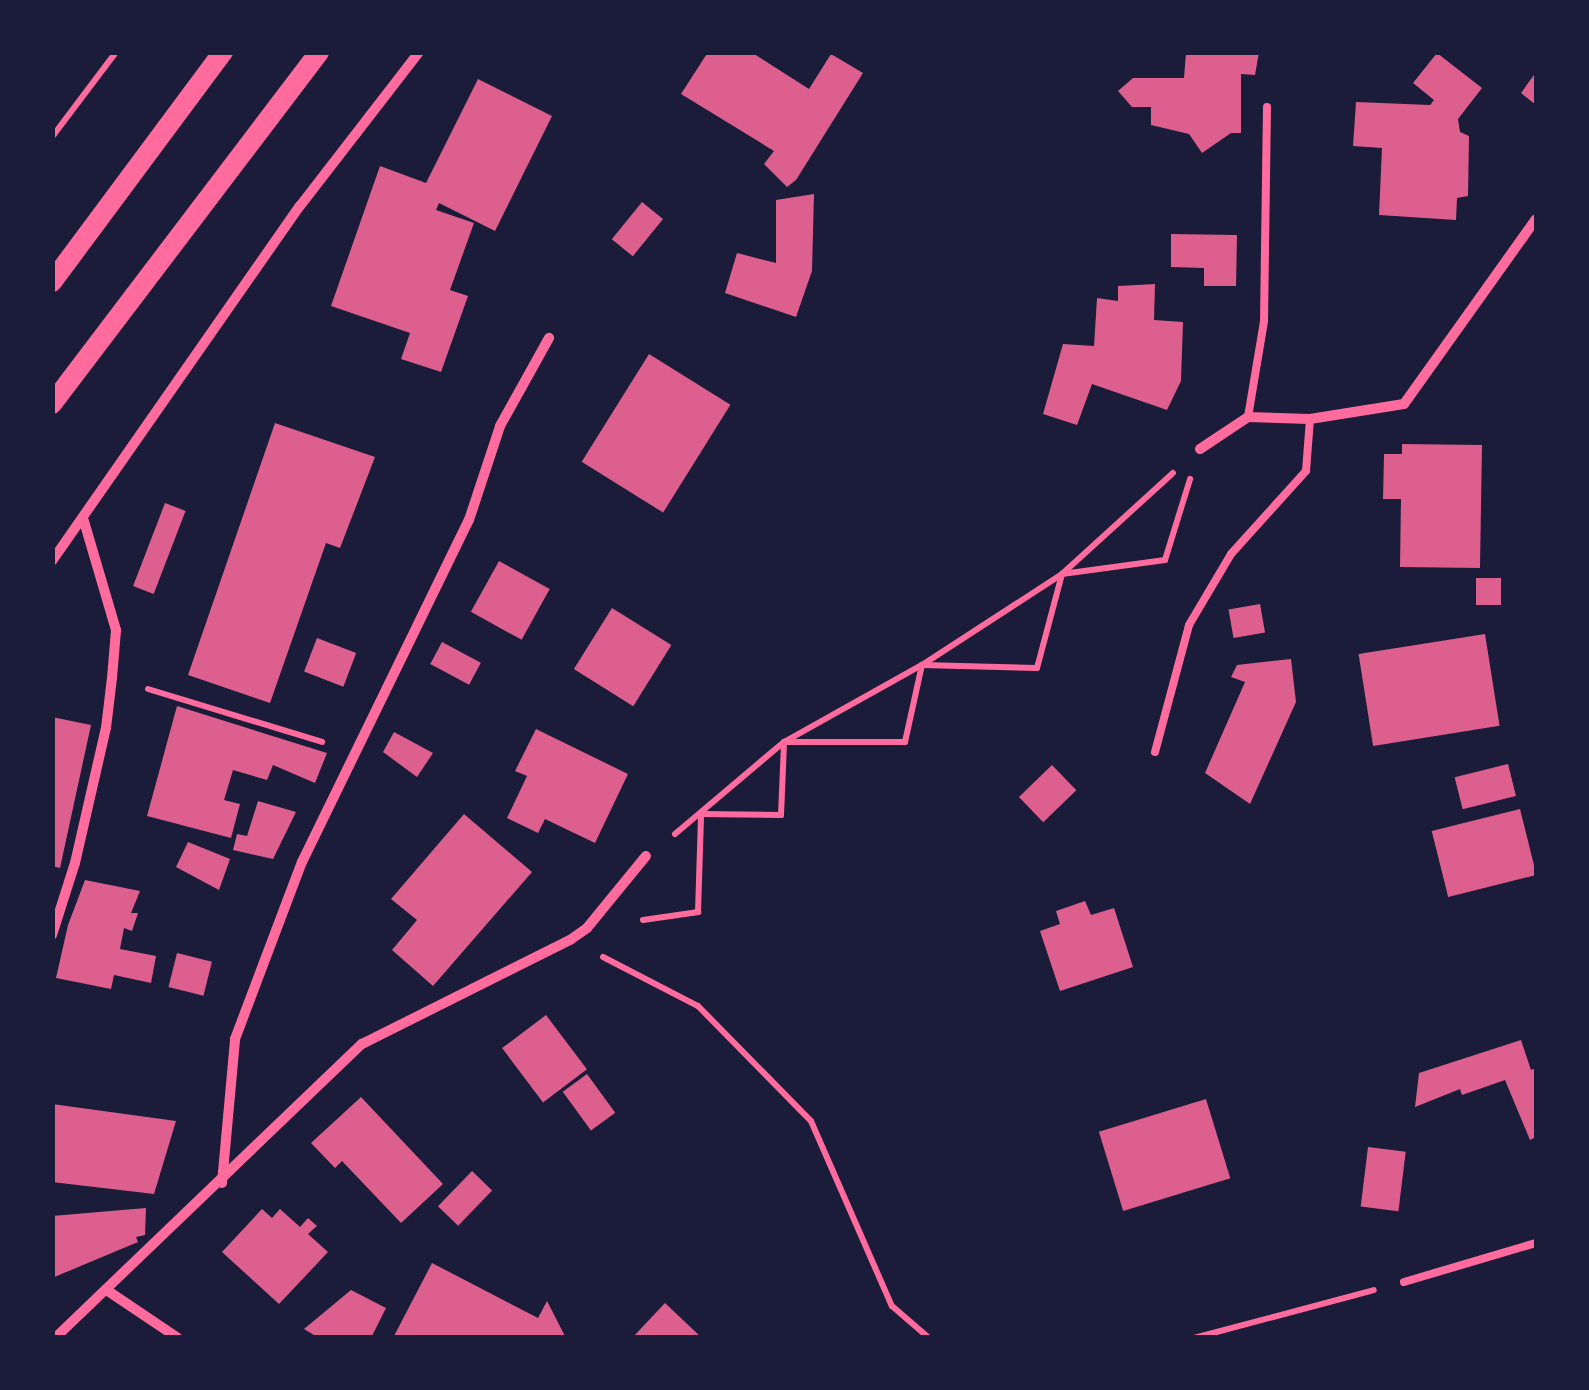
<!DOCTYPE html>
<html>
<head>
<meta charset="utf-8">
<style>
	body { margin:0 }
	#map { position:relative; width:1589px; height:1390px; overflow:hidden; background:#1b1b3a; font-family:"Sofia Sans Condensed",sans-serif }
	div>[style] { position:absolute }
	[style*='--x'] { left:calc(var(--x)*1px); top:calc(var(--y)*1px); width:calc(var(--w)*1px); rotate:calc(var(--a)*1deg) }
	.building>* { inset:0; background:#dd5f8e; transform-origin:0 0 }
	.path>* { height:6px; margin:-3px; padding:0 3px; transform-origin:3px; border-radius:3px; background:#ff6b9d }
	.service>* { height:8px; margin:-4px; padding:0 4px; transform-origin:4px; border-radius:4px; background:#ff6b9d }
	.minor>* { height:10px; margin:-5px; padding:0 5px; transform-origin:5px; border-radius:5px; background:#ff6b9d }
	.secondary>* { height:20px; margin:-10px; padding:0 10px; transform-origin:10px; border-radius:10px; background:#ff6b9d }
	span { translate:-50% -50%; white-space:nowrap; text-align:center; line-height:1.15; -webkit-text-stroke:8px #1b1b3a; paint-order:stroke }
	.frame { position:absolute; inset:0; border:55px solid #1b1b3a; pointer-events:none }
</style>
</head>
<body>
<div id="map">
	<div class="building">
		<i style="clip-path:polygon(708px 52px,751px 52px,809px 89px,831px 54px,863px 73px,796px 180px,787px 187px,764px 164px,774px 151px,681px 94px)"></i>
		<i style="clip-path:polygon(1186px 52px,1259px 52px,1255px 75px,1241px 74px,1241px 133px,1231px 133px,1202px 153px,1189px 134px,1151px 125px,1151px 107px,1132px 107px,1118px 91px,1133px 78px,1184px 78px)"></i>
		<i style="clip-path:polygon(1437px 53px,1482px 88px,1458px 119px,1460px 132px,1469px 136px,1468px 196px,1457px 198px,1456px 220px,1379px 215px,1382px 148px,1353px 146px,1356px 102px,1430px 105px,1434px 100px,1413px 83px)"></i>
		<i style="clip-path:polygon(1536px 72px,1536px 105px,1521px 93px)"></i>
		<i style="clip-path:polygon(478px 79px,552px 116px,495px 231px,439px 203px,436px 210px,474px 223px,450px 290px,468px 296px,441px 372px,401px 359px,410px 333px,331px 306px,380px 166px,426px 183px)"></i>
		<i style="clip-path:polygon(814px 194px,812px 271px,796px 317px,725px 293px,737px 253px,776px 263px,776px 200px)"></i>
		<i style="left:642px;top:202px;width:27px;height:48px;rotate:39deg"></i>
		<i style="clip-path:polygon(1171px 234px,1237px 235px,1236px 286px,1204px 286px,1204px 268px,1171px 267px)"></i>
		<i style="clip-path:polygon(1155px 284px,1154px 320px,1183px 322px,1181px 381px,1167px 410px,1092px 384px,1077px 425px,1043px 414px,1063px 344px,1094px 346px,1097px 298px,1118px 301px,1118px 286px)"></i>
		<i style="left:649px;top:354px;width:96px;height:127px;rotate:32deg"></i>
		<i style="clip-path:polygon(275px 423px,375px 457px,340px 548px,326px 543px,270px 703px,188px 675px)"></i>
		<i style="clip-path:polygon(1402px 444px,1482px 445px,1480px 568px,1400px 567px,1401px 499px,1383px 499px,1384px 454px,1402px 454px)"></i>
		<i style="left:165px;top:503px;width:22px;height:89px;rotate:21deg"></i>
		<i style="left:499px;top:561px;width:58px;height:58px;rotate:29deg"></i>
		<i style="left:1476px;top:578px;width:25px;height:27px"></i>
		<i style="left:1260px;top:604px;width:29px;height:32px;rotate:80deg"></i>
		<i style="left:612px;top:608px;width:70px;height:72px;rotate:32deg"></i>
		<i style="left:1485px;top:634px;width:93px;height:128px;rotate:81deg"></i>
		<i style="left:317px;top:638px;width:42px;height:36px;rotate:21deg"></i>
		<i style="left:442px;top:642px;width:44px;height:25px;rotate:28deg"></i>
		<i style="clip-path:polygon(1291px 659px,1296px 702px,1250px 804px,1205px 773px,1245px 682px,1231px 677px,1237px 665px)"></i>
		<i style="clip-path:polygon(177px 706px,327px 753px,315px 783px,273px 765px,267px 780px,233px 770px,224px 800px,240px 804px,231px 838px,147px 816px)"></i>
		<i style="clip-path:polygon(52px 717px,91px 725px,60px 868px,52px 866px)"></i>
		<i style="clip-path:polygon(536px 729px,628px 774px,595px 843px,545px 819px,538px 833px,507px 818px,527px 776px,515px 771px)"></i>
		<i style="clip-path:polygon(394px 732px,433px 753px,417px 777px,383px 752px)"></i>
		<i style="left:1508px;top:764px;width:33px;height:55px;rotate:76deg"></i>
		<i style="left:1052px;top:765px;width:35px;height:46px;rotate:46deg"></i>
		<i style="clip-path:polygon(258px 801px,296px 812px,273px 859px,233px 850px,237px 834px,247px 836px)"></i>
		<i style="left:1520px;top:809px;width:68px;height:91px;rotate:76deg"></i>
		<i style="clip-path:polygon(464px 814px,532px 872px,433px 986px,392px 950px,417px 920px,391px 899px)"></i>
		<i style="clip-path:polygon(188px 842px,230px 859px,219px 890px,176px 867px)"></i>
		<i style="clip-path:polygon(85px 880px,140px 891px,131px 913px,138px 913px,132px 931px,124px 928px,120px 949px,156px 956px,151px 983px,114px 975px,111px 989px,56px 978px,68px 925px)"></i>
		<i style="clip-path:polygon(1085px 901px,1091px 915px,1114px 908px,1133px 967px,1060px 991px,1040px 931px,1060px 924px,1056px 911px)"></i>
		<i style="left:177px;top:953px;width:36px;height:35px;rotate:14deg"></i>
		<i style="left:546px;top:1015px;width:68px;height:55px;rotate:53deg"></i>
		<i style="clip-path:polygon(1521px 1040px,1531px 1070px,1536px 1068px,1536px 1137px,1530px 1140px,1505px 1080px,1462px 1095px,1460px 1089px,1415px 1107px,1419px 1073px)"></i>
		<i style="left:587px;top:1074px;width:48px;height:30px;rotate:54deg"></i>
		<i style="clip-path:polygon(361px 1097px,443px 1184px,401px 1223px,342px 1161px,335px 1168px,311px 1143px)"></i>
		<i style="left:1206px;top:1099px;width:83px;height:112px;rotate:73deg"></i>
		<i style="clip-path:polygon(52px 1104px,176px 1121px,154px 1194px,52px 1182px)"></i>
		<i style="left:1368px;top:1147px;width:38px;height:60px;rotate:7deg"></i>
		<i style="left:472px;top:1171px;width:28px;height:49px;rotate:44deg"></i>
		<i style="clip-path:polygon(146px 1208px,145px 1235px,136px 1237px,138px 1242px,52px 1278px,52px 1216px)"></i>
		<i style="clip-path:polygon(262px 1209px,272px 1218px,280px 1209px,300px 1227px,308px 1218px,317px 1226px,308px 1234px,328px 1252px,279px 1304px,222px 1252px)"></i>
		<i style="clip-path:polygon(432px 1263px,538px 1318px,547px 1301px,566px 1338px,394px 1336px)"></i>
		<i style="clip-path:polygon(351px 1290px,386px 1308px,371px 1338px,319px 1338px,304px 1329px)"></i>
		<i style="clip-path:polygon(665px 1303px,702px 1338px,632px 1338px)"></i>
	</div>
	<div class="path">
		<i style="--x:52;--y:137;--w:106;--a:-53"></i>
		<i style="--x:148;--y:689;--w:182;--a:16.9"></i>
		<i style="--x:675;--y:834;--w:143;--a:-40.2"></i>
		<i style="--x:784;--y:742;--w:158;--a:-29.2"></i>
		<i style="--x:922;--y:665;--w:167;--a:-33"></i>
		<i style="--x:1062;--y:574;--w:150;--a:-42.3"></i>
		<i style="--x:643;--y:920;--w:56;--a:-8.3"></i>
		<i style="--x:698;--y:912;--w:98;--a:-88.2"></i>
		<i style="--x:701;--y:814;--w:80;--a:0.7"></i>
		<i style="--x:781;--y:815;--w:73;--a:-87.6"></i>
		<i style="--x:784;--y:742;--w:121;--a:0"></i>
		<i style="--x:905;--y:742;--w:79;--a:-77.6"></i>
		<i style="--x:922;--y:665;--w:115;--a:1.5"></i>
		<i style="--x:1037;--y:668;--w:97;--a:-75.1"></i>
		<i style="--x:1062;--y:574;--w:104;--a:-7.7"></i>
		<i style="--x:1165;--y:560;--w:85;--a:-72.8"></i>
		<i style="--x:603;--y:957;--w:107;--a:27.3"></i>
		<i style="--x:698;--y:1006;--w:161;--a:45.5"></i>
		<i style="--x:811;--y:1121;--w:202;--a:66.4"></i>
		<i style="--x:892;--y:1306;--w:49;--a:40.9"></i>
		<i style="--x:1194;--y:1338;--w:186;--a:-14.9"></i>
	</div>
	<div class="service">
		<i style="--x:1248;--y:417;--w:97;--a:-80.5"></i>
		<i style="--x:1264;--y:321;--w:214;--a:-89.2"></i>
		<i style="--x:1155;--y:752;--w:131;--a:-75"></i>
		<i style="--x:1189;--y:625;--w:82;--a:-59.4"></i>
		<i style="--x:1231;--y:554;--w:112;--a:-47.9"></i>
		<i style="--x:1306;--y:471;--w:52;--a:-85.6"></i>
		<i style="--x:1404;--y:1282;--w:138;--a:-16.5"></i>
	</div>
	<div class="minor">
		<i style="--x:1200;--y:449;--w:58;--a:-33.7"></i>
		<i style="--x:1248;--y:417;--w:62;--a:1.8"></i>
		<i style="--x:1310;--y:419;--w:95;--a:-9.1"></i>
		<i style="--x:1404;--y:404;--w:227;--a:-54.5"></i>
		<i style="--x:52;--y:561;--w:433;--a:-55.1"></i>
		<i style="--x:300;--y:206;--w:195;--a:-52.3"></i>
		<i style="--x:52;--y:935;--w:76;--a:-72.3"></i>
		<i style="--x:75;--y:863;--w:139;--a:-77.1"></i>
		<i style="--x:106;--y:728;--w:50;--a:-83.2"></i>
		<i style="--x:112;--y:678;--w:48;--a:-85.2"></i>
		<i style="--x:116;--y:630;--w:114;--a:-106.4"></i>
		<i style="--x:222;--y:1183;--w:145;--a:-84.8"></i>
		<i style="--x:235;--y:1039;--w:189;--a:-69.3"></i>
		<i style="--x:302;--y:862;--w:381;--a:-64"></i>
		<i style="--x:469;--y:520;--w:99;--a:-71.7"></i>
		<i style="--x:500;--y:426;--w:101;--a:-60.9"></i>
		<i style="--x:108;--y:1291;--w:84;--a:33.9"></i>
		<i style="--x:55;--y:1338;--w:425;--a:-43.8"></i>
		<i style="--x:362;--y:1044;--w:233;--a:-26.6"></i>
		<i style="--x:570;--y:940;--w:21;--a:-35"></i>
		<i style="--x:587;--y:928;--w:93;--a:-50.7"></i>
	</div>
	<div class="secondary">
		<i style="--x:52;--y:282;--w:287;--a:-53.4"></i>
		<i style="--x:52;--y:404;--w:442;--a:-52.8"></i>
	</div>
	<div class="frame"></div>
</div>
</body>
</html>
